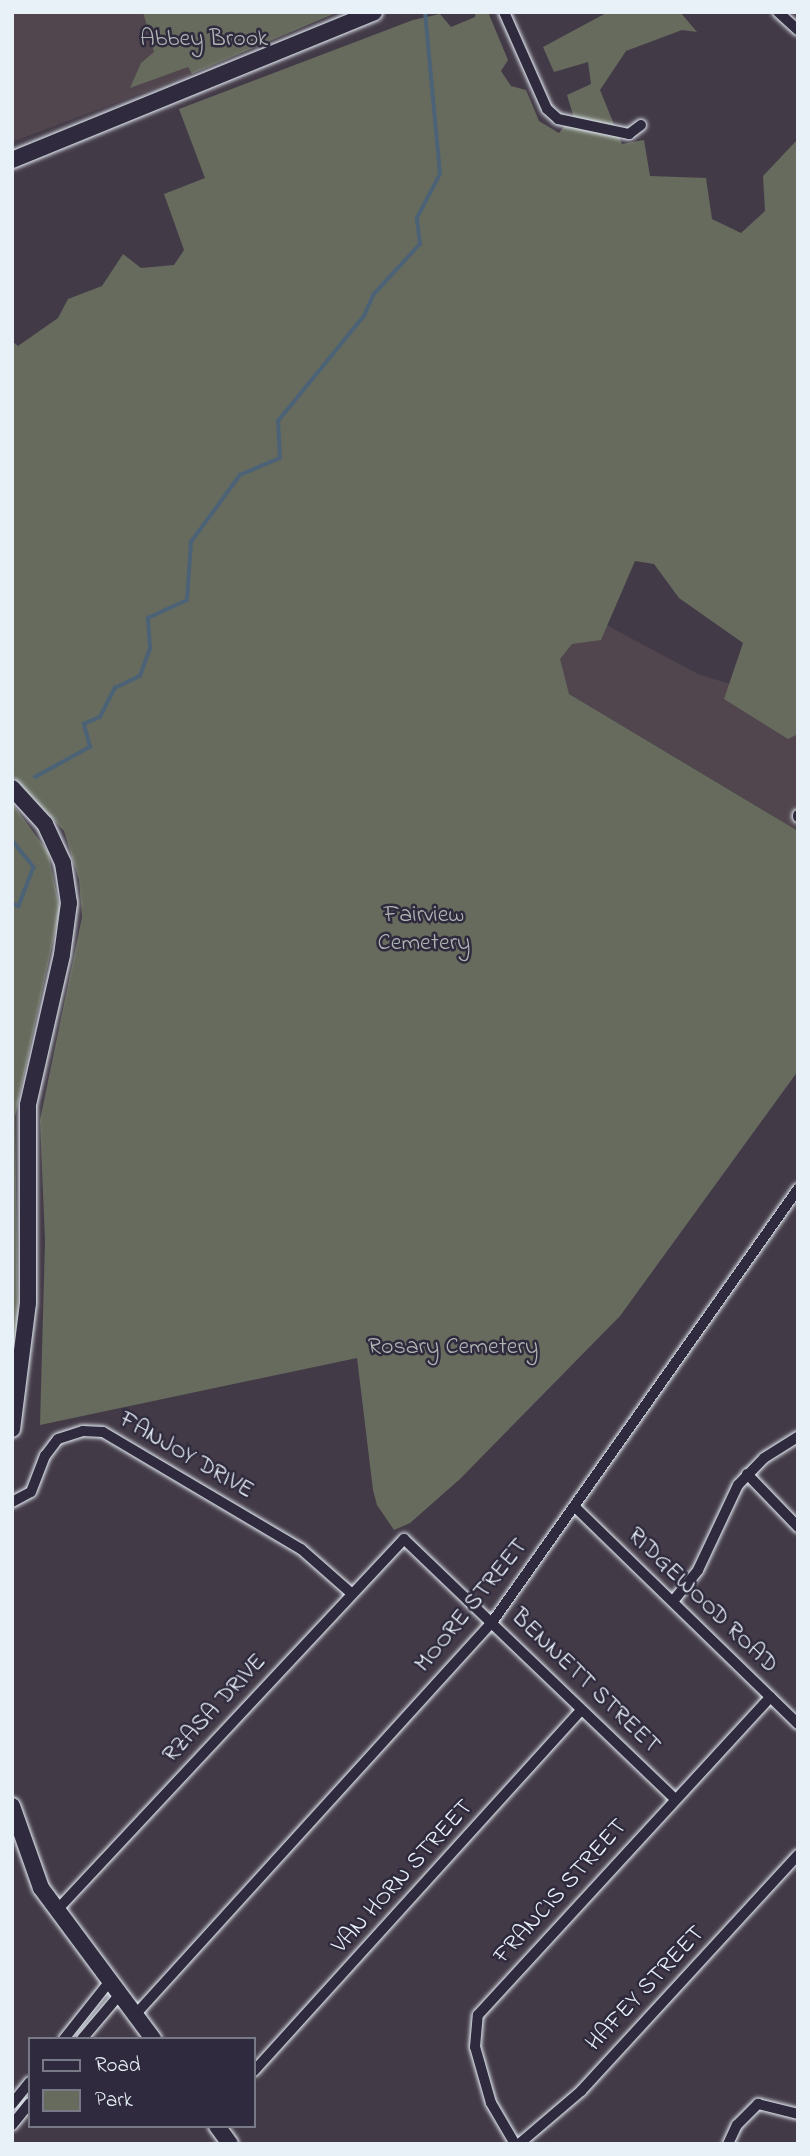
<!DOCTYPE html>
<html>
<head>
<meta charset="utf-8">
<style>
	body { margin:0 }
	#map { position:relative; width:810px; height:2156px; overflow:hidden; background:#433a47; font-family:"Indie Flower",sans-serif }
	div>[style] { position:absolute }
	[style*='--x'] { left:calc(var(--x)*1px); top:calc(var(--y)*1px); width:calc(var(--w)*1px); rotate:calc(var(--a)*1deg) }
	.built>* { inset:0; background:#51464e }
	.green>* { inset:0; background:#676b5e }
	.stream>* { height:3.5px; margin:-1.75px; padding:0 1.75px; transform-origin:1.75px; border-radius:1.75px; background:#4c6276 }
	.roads { filter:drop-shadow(0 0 2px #e8f1f8) drop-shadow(0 0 2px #e8f1f8) }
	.street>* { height:10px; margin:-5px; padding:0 5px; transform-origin:5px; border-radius:5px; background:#2f2a3d }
	.secondary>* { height:16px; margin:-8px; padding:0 8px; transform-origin:8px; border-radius:8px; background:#2f2a3d }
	span { translate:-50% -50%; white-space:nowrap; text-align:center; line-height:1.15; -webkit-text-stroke:5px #2f2a3d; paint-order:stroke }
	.park-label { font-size:24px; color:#aeb5b3 }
	.street-label { font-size:24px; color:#e8f1f8 }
	.frame { position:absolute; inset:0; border:14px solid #e8f1f8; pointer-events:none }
	.legend { position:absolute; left:28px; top:2037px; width:228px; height:91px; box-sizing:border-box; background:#2f2a3d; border:2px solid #797a88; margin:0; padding:9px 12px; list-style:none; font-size:21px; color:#e8f1f8 }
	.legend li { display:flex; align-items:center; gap:14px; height:35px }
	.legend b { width:35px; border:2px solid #797a88 }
</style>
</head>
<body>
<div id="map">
	<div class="built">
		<i style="clip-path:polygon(12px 12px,158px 12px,192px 74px,12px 142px)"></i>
		<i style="clip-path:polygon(546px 593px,698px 674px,798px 705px,798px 831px,504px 655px)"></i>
	</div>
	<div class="green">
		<i style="clip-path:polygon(143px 12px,338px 12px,192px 74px,188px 67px,130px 88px,141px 63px,154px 52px)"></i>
		<i style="clip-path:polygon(476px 12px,488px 12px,508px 60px,501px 71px,511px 86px,526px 90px,539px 121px,559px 133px,573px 115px,567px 95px,591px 84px,588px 62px,554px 72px,543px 47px,608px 12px,680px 12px,697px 32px,682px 30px,626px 51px,600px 90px,622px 144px,644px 140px,650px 176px,706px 178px,712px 219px,741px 233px,765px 211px,763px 176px,798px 139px,798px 734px,788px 739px,724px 699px,743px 643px,679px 598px,654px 564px,635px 561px,601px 640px,572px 644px,560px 659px,569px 694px,798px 831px,798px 1071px,620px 1316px,460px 1479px,410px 1523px,394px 1530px,377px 1505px,373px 1490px,357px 1358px,40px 1425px,45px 1241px,40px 1120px,82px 917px,79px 880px,64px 831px,12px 775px,12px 341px,18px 346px,58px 318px,68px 299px,102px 286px,123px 254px,141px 268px,174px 265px,184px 250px,164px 194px,205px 178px,179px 109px,413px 20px,440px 14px,451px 27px,475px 17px)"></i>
		<i style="clip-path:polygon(12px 803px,48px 852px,60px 909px,15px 1117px,18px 1316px,12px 1361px)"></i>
	</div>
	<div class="stream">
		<i style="--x:35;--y:777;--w:63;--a:-28.6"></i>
		<i style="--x:90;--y:747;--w:24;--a:-105"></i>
		<i style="--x:84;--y:724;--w:17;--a:-24"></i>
		<i style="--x:100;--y:717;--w:33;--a:-63"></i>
		<i style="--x:115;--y:688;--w:28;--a:-26"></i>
		<i style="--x:140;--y:676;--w:30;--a:-70"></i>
		<i style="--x:150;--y:648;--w:30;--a:-94"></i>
		<i style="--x:148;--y:618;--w:43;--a:-24.8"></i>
		<i style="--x:187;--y:600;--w:58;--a:-86.1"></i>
		<i style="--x:191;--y:542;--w:83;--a:-53.8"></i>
		<i style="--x:240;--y:475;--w:43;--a:-23"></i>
		<i style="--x:280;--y:458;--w:37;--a:-93"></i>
		<i style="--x:278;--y:421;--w:136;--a:-50.7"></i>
		<i style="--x:364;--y:316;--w:24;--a:-66"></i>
		<i style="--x:374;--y:294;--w:68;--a:-47.4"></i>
		<i style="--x:420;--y:244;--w:26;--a:-97"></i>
		<i style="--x:417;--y:218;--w:50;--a:-62.4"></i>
		<i style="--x:440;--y:174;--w:162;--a:-95.3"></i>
		<i style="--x:12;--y:840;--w:35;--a:51"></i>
		<i style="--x:34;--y:867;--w:42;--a:111"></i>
		<i style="--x:19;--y:906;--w:7;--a:-172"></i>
	</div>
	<div class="roads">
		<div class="street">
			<i style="--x:504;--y:12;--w:106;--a:66.1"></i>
			<i style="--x:547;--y:109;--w:15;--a:42"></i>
			<i style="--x:558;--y:119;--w:73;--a:11.9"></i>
			<i style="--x:629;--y:134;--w:15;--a:-37"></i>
			<i style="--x:778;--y:12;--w:27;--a:42"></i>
			<i style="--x:798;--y:815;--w:2;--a:90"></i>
			<i style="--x:747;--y:1474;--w:74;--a:46.1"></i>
			<i style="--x:12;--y:1502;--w:21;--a:-28"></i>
			<i style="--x:31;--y:1492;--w:39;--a:-69"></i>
			<i style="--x:45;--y:1456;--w:21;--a:-53"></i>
			<i style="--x:58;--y:1439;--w:26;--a:-18"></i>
			<i style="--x:83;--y:1431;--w:20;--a:3"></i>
			<i style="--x:103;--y:1432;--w:230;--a:30.6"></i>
			<i style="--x:301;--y:1549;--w:67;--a:41.3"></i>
			<i style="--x:576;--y:1508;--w:310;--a:44.2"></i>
			<i style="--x:674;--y:1600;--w:38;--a:-51"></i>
			<i style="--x:698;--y:1570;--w:94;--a:-64.8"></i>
			<i style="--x:738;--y:1485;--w:37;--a:-46"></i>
			<i style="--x:764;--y:1458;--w:40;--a:-32"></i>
			<i style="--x:57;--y:1910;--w:508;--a:-46.91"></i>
			<i style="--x:404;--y:1539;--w:374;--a:43.8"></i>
			<i style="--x:135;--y:2015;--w:532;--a:-47.74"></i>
			<i style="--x:493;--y:1621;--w:529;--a:-54.78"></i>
			<i style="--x:64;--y:2039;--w:74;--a:-51.6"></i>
			<i style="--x:82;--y:2039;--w:59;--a:-49.8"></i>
			<i style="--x:254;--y:2071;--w:487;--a:-47.8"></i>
			<i style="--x:12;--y:2104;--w:28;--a:-51"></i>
			<i style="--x:12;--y:2125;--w:28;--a:-51"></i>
			<i style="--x:515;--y:2144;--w:48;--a:-120.3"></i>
			<i style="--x:491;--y:2103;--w:58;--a:-105.9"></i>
			<i style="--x:475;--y:2047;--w:32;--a:-85"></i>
			<i style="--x:478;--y:2015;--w:432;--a:-47.4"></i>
			<i style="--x:519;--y:2144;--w:82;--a:-40.5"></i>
			<i style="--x:581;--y:2091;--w:321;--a:-47.4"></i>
			<i style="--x:728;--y:2144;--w:21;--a:-65"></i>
			<i style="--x:737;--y:2125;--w:30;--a:-45"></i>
			<i style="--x:758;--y:2104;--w:41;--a:14"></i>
		</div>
		<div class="secondary">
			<i style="--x:12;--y:160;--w:391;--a:-22.2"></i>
			<i style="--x:12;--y:788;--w:49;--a:47.5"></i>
			<i style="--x:45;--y:824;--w:43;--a:65.2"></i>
			<i style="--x:63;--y:863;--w:40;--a:81.5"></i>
			<i style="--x:69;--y:903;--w:52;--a:97.7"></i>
			<i style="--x:62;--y:955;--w:154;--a:102.8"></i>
			<i style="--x:28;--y:1105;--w:198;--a:90"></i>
			<i style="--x:28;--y:1303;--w:127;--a:97.2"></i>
			<i style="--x:12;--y:1806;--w:87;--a:70.5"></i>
			<i style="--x:41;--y:1888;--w:188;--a:53.4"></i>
			<i style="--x:217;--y:2126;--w:22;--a:54"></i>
		</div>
	</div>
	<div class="park-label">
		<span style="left:204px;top:40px">Abbey Brook</span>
		<span style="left:424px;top:930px">Fairview<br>Cemetery</span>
		<span style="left:453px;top:1348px">Rosary Cemetery</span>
	</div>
	<div class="street-label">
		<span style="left:186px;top:1456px;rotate:30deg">FANJOY DRIVE</span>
		<span style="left:702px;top:1601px;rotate:44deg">RIDGEWOOD ROAD</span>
		<span style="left:472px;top:1606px;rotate:-51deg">MOORE STREET</span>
		<span style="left:585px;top:1682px;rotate:44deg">BENNETT STREET</span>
		<span style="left:215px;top:1709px;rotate:-47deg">RZASA DRIVE</span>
		<span style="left:403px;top:1877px;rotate:-48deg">VAN HORN STREET</span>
		<span style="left:561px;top:1892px;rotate:-48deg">FRANCIS STREET</span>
		<span style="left:646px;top:1989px;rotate:-47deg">HAFEY STREET</span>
	</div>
	<div class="frame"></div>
	<ul class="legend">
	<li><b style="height:9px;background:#2f2a3d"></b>Road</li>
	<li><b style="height:19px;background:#676b5e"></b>Park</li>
	</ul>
</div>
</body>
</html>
